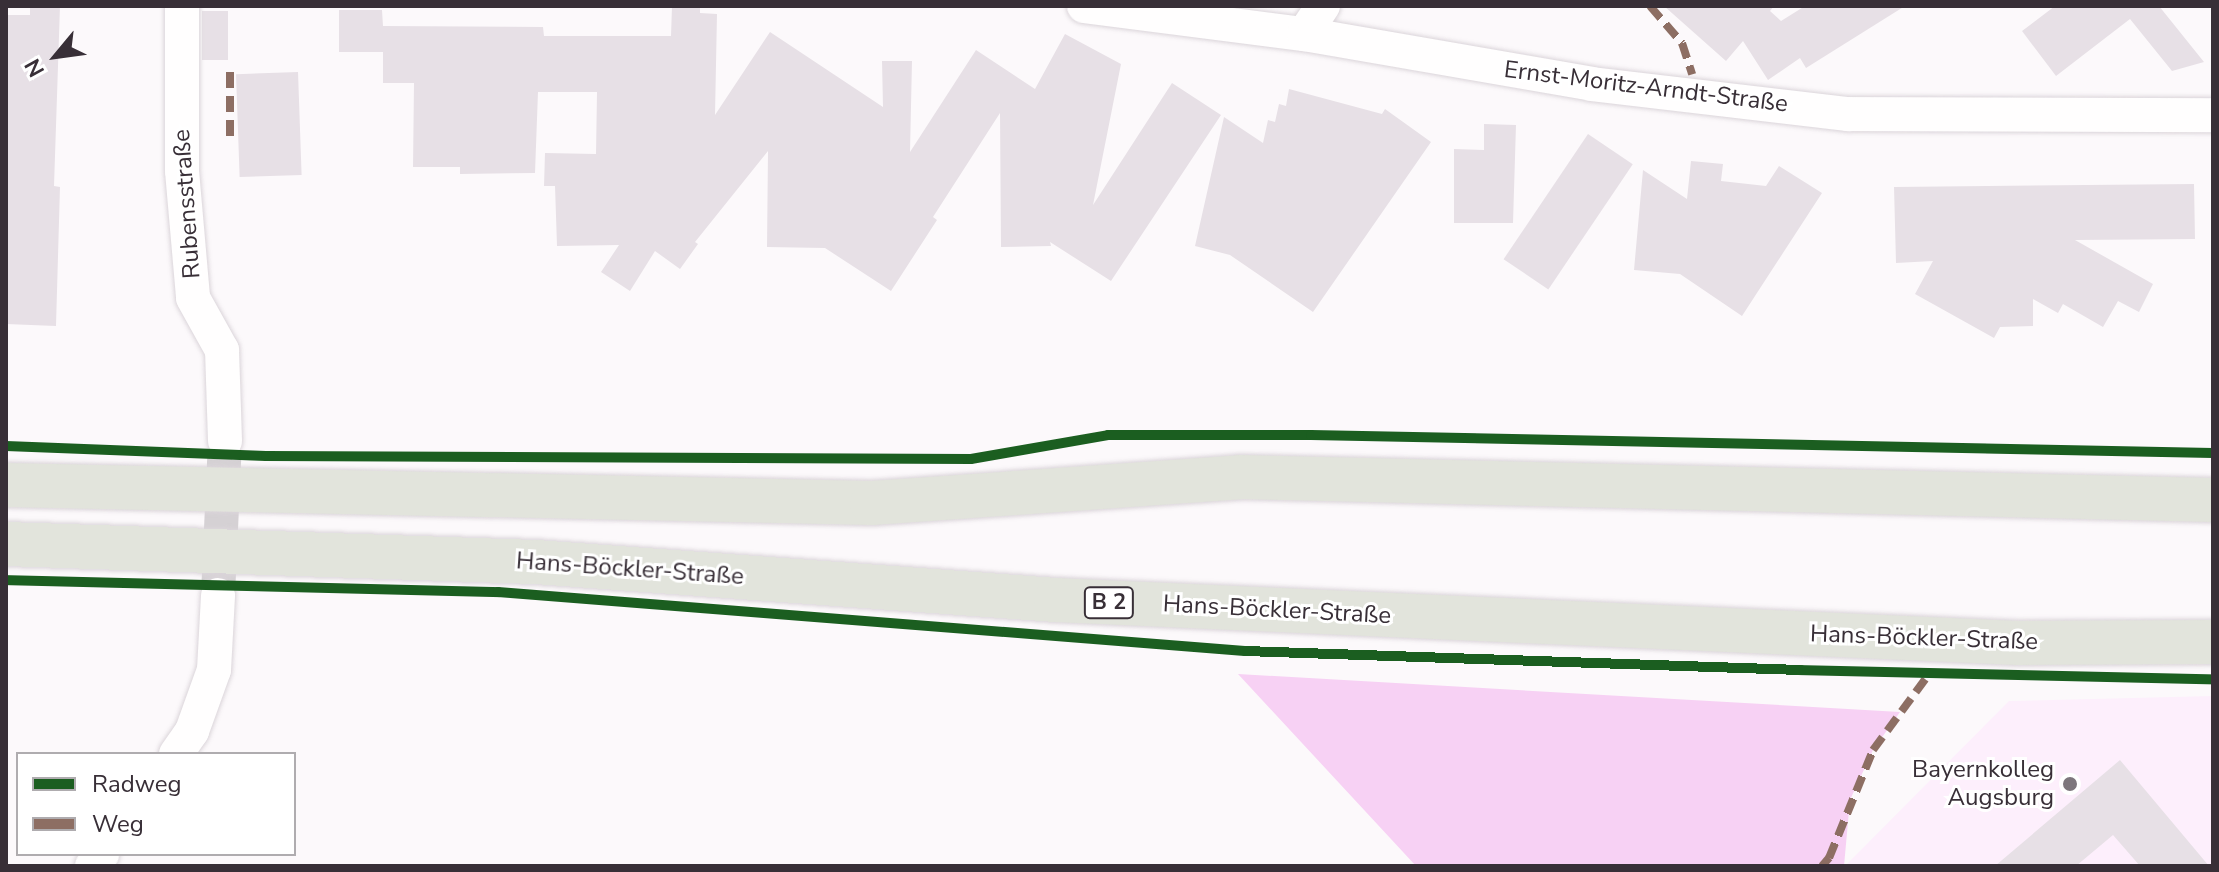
<!DOCTYPE html>
<html>
<head>
<meta charset="utf-8">
<style>
	body { margin:0 }
	#map { position:relative; width:2219px; height:872px; overflow:hidden; background:#fcf9fb; font-family:"Nunito Sans",sans-serif }
	div>[style] { position:absolute }
	[style*='--x'] { left:calc(var(--x)*1px); top:calc(var(--y)*1px); width:calc(var(--w)*1px); rotate:calc(var(--a)*1deg) }
	.built>* { inset:0; background:#fdeffc }
	.green>* { inset:0; background:#f7d1f4 }
	.building>* { inset:0; background:#e7e0e6; transform-origin:0 0 }
	.street-tunnel>* { height:34px; margin-top:-17px; transform-origin:0; background:repeating-linear-gradient(90deg,#d5d1d4 0 34px,transparent 0 51px) }
	.roads { filter:drop-shadow(0 0 2px #dbd5da) drop-shadow(0 0 2px #dbd5da) }
	.street>* { height:34px; margin:-17px; padding:0 17px; transform-origin:17px; border-radius:17px; background:#fffefe }
	.primary>* { height:44px; margin:-22px; padding:0 22px; transform-origin:22px; border-radius:22px; background:#e2e4dc }
	.quiet>* { height:8px; margin-top:-4px; transform-origin:0; background:repeating-linear-gradient(90deg,#8d6e63 0 16px,transparent 0 24px) }
	.cycleway>* { height:10px; margin:-5px; padding:0 5px; transform-origin:5px; border-radius:5px; background:#1b5e20 }
	.dots>* { width:22px; height:22px; translate:-50% -50%; box-sizing:border-box; border:4px solid #fff; border-radius:50% }
	span { translate:-50% -50%; white-space:nowrap; text-align:center; line-height:1.15; -webkit-text-stroke:6px #fff; paint-order:stroke }
	.shield-label span { padding:2px 6px; background:#fff; border:2px solid; border-radius:6px; -webkit-text-stroke-width:0 }
	.shield-label { font-size:22px; color:#382f37; font-weight:700 }
	.street-label { font-size:24px; color:#382f37 }
	.poi-label { font-size:24px; color:#382f37 }
	.right { translate:-100% -50%; text-align:right }
	.frame { position:absolute; inset:0; border:8px solid #382f37; pointer-events:none }
	.legend { position:absolute; left:16px; top:752px; width:280px; height:104px; box-sizing:border-box; background:#fff; border:2px solid #afacaf; margin:0; padding:10px 14px; list-style:none; font-size:24px; color:#382f37 }
	.legend li { display:flex; align-items:center; gap:16px; height:40px }
	.legend b { width:40px; border:2px solid #afacaf }
	.north { position:absolute; left:16px; top:16px; width:80px; height:80px; -webkit-text-stroke:6px #fff; paint-order:stroke; rotate:241deg; font-size:22px; font-weight:700; line-height:32px; text-align:center; color:#382f37 }
	.north::after { content:''; display:block; margin:auto; width:28px; height:36px; background:#382f37; clip-path:polygon(50% 0,100% 100%,50% 72%,0 100%) }
</style>
</head>
<body>
<div id="map">
	<div class="built">
		<i style="clip-path:polygon(2213px 696px,2213px 866px,1845px 866px,2009px 701px)"></i>
	</div>
	<div class="green">
		<i style="clip-path:polygon(1238px 674px,1900px 712px,1873px 750px,1850px 800px,1844px 866px,1416px 866px)"></i>
	</div>
	<div class="building">
		<i style="clip-path:polygon(30px 6px,60px 6px,54px 186px,60px 187px,56px 326px,6px 324px,6px 15px,30px 15px)"></i>
		<i style="clip-path:polygon(672px 6px,700px 6px,700px 13px,717px 14px,715px 115px,770px 32px,883px 107px,882px 61px,912px 61px,910px 152px,976px 50px,1035px 89px,1065px 34px,1121px 64px,1093px 205px,1172px 83px,1221px 115px,1111px 281px,1050px 242px,1051px 246px,1001px 247px,1000px 113px,933px 217px,937px 220px,891px 291px,825px 248px,767px 247px,768px 151px,695px 242px,698px 244px,680px 269px,655px 251px,630px 291px,601px 272px,619px 245px,557px 246px,555px 186px,544px 186px,545px 153px,596px 154px,597px 92px,538px 92px,535px 173px,460px 174px,460px 167px,413px 167px,414px 83px,383px 83px,383px 52px,339px 52px,339px 10px,382px 10px,383px 26px,543px 27px,544px 36px,671px 36px)"></i>
		<i style="clip-path:polygon(1664px 6px,1774px 6px,1770px 11px,1781px 21px,1805px 6px,1905px 6px,1806px 68px,1800px 58px,1768px 80px,1743px 41px,1726px 61px)"></i>
		<i style="clip-path:polygon(2055px 6px,2159px 6px,2204px 62px,2172px 71px,2130px 19px,2056px 76px,2022px 31px)"></i>
		<i style="left:202px;top:11px;width:26px;height:49px"></i>
		<i style="left:298px;top:72px;width:103px;height:62px;rotate:88deg"></i>
		<i style="clip-path:polygon(1289px 89px,1382px 114px,1385px 109px,1431px 142px,1313px 312px,1230px 255px,1195px 246px,1224px 117px,1263px 143px,1268px 120px,1275px 122px,1279px 104px,1286px 106px)"></i>
		<i style="clip-path:polygon(1484px 124px,1516px 125px,1513px 223px,1454px 223px,1454px 149px,1484px 150px)"></i>
		<i style="left:1588px;top:134px;width:54px;height:151px;rotate:34deg"></i>
		<i style="clip-path:polygon(1691px 161px,1723px 164px,1721px 181px,1766px 186px,1779px 166px,1822px 193px,1742px 316px,1680px 274px,1634px 270px,1643px 170px,1687px 199px)"></i>
		<i style="clip-path:polygon(2194px 184px,2195px 239px,2075px 240px,2153px 284px,2139px 312px,2118px 301px,2103px 327px,2063px 304px,2058px 313px,2033px 299px,2033px 326px,2000px 327px,1994px 338px,1915px 294px,1933px 261px,1896px 263px,1894px 187px)"></i>
		<i style="clip-path:polygon(2120px 760px,2209px 866px,2140px 866px,2113px 835px,2076px 866px,1995px 866px)"></i>
	</div>
	<div class="street-tunnel">
		<i style="--x:218;--y:595;--w:154;--a:-87.4"></i>
	</div>
	<div class="roads">
		<div class="street">
			<i style="--x:182;--y:6;--w:165;--a:90"></i>
			<i style="--x:182;--y:171;--w:127;--a:85"></i>
			<i style="--x:193;--y:298;--w:60;--a:60.9"></i>
			<i style="--x:222;--y:350;--w:91;--a:88.1"></i>
			<i style="--x:1084;--y:6;--w:222;--a:7.3"></i>
			<i style="--x:1304;--y:34;--w:292;--a:9.8"></i>
			<i style="--x:1592;--y:84;--w:258;--a:6.7"></i>
			<i style="--x:1848;--y:114;--w:365;--a:0.2"></i>
			<i style="--x:1304;--y:34;--w:34;--a:-56"></i>
			<i style="--x:176;--y:754;--w:28;--a:-55"></i>
			<i style="--x:192;--y:731;--w:65;--a:-70.2"></i>
			<i style="--x:214;--y:670;--w:75;--a:-86.9"></i>
			<i style="--x:92;--y:866;--w:16;--a:-50"></i>
		</div>
		<div class="primary">
			<i style="--x:6;--y:485;--w:866;--a:1.19"></i>
			<i style="--x:872;--y:503;--w:369;--a:-4"></i>
			<i style="--x:1240;--y:477;--w:973;--a:1.35"></i>
			<i style="--x:6;--y:544;--w:530;--a:1.95"></i>
			<i style="--x:536;--y:562;--w:521;--a:4.18"></i>
			<i style="--x:1056;--y:600;--w:963;--a:2.56"></i>
			<i style="--x:2018;--y:643;--w:195;--a:-0.3"></i>
		</div>
	</div>
	<div class="quiet">
		<i style="--x:1650;--y:6;--w:49;--a:49.1"></i>
		<i style="--x:1682;--y:43;--w:33;--a:72"></i>
		<i style="--x:230;--y:136;--w:64;--a:-90"></i>
		<i style="--x:1822;--y:866;--w:11;--a:-49"></i>
		<i style="--x:1829;--y:858;--w:117;--a:-67.8"></i>
		<i style="--x:1873;--y:750;--w:94;--a:-53.6"></i>
	</div>
	<div class="cycleway">
		<i style="--x:6;--y:446;--w:260;--a:2.2"></i>
		<i style="--x:266;--y:456;--w:705;--a:0.24"></i>
		<i style="--x:971;--y:459;--w:139;--a:-9.9"></i>
		<i style="--x:1108;--y:435;--w:203;--a:0"></i>
		<i style="--x:1311;--y:435;--w:902;--a:1.14"></i>
		<i style="--x:6;--y:580;--w:492;--a:1.4"></i>
		<i style="--x:498;--y:592;--w:749;--a:4.52"></i>
		<i style="--x:1245;--y:651;--w:556;--a:1.96"></i>
		<i style="--x:1801;--y:670;--w:412;--a:1.3"></i>
	</div>
	<div class="dots">
		<i style="left:2070px;top:784px;background:#7d767c"></i>
	</div>
	<div class="shield-label">
		<span style="left:1109px;top:603px">B 2</span>
	</div>
	<div class="street-label">
		<span style="left:1646px;top:87px;rotate:7deg">Ernst-Moritz-Arndt-Straße</span>
		<span style="left:187px;top:204px;rotate:-94deg">Rubensstraße</span>
		<span style="left:630px;top:569px;rotate:4deg">Hans-Böckler-Straße</span>
		<span style="left:1277px;top:610px;rotate:3deg">Hans-Böckler-Straße</span>
		<span style="left:1924px;top:638px;rotate:2deg">Hans-Böckler-Straße</span>
	</div>
	<div class="poi-label">
		<span class="right" style="left:2054px;top:784px">Bayernkolleg<br>Augsburg</span>
	</div>
	<div class="frame"></div>
	<ul class="legend">
	<li><b style="height:10px;background:#1b5e20"></b>Radweg</li>
	<li><b style="height:10px;background:#8d6e63"></b>Weg</li>
	</ul>
	<div class="north">N</div>
</div>
</body>
</html>
